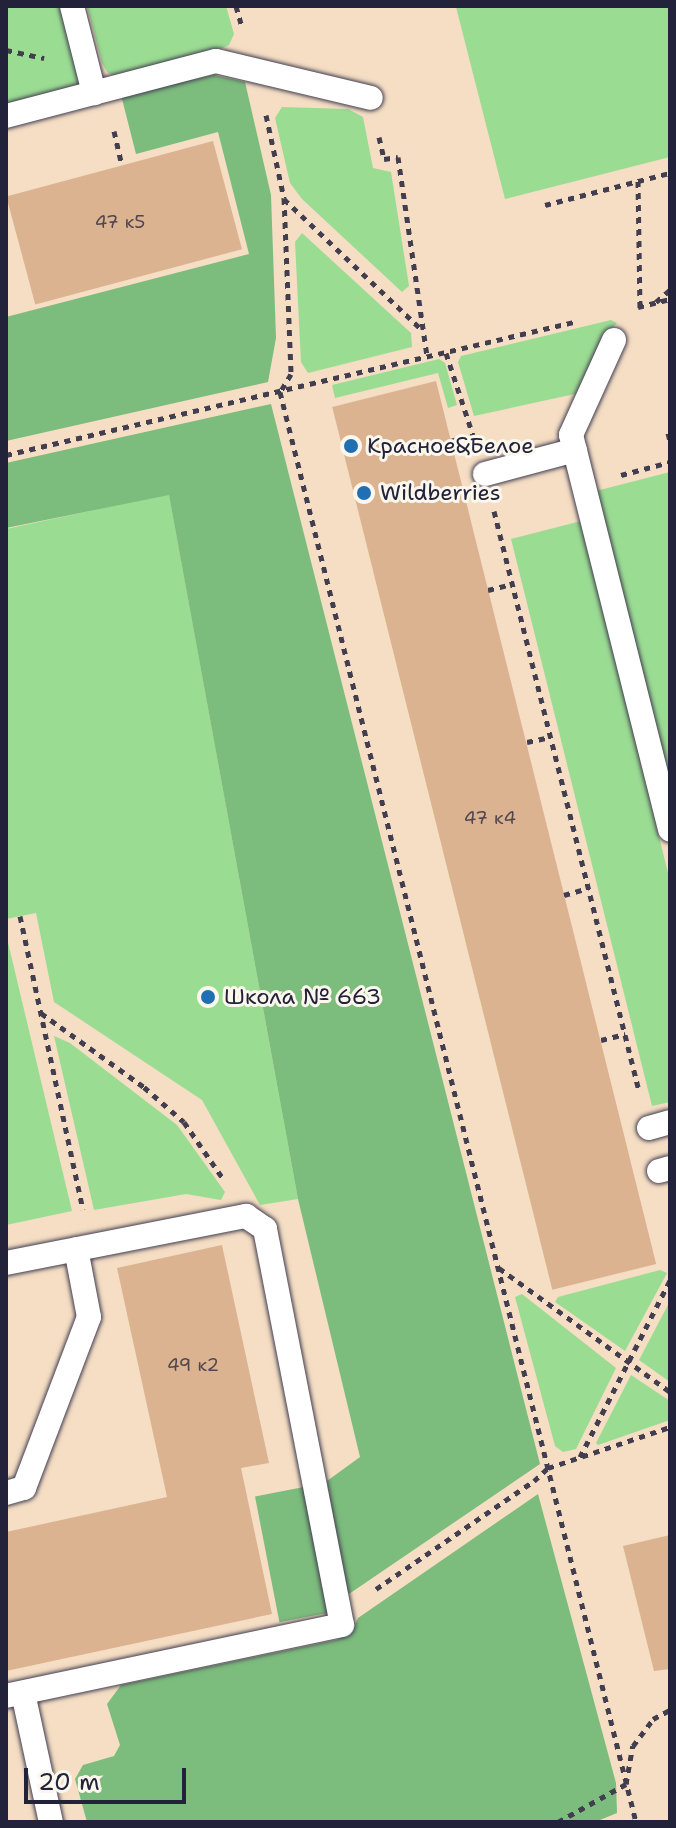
<!DOCTYPE html>
<html>
<head>
<meta charset="utf-8">
<style>
	body { margin:0 }
	#map { position:relative; width:676px; height:1828px; overflow:hidden; background:#f5dec4; font-family:"Shantell Sans",sans-serif }
	div>[style] { position:absolute }
	[style*='--x'] { left:calc(var(--x)*1px); top:calc(var(--y)*1px); width:calc(var(--w)*1px); rotate:calc(var(--a)*1deg) }
	.green>* { inset:0; background:#9bdc93 }
	.forest>* { inset:0; background:#7cbc7d; transform-origin:0 0 }
	.building>* { inset:0; background:#dbb390; transform-origin:0 0 }
	.path>* { height:5px; margin-top:-2.5px; transform-origin:0; background:repeating-linear-gradient(90deg,#423e50 0 6px,transparent 0 12px) }
	.roads { filter:drop-shadow(0 0 2px #423e50) drop-shadow(0 0 2px #423e50) }
	.lane>* { height:24px; margin:-12px; padding:0 12px; transform-origin:12px; border-radius:12px; background:#fff }
	.dots>* { width:22px; height:22px; translate:-50% -50%; box-sizing:border-box; border:4px solid #fbf7ec; border-radius:50% }
	span { translate:-50% -50%; white-space:nowrap; text-align:center; line-height:1.15; -webkit-text-stroke:6px #fbf7ec; paint-order:stroke }
	.number-label { font-size:18px; color:#504650 }
	.number-label span { -webkit-text-stroke-width:0 }
	.poi-label { font-size:22px; color:#22223b }
	.left { translate:0 -50%; text-align:left }
	.frame { position:absolute; inset:0; border:8px solid #22223b; pointer-events:none }
	.scale { position:absolute; left:24px; top:1768px; width:162px; height:36px; box-sizing:border-box; border:4px solid #22223b; border-top:0; padding-left:10px; font-size:24px; line-height:28px; white-space:nowrap; color:#22223b; -webkit-text-stroke:6px #fbf7ec; paint-order:stroke }
</style>
</head>
<body>
<div id="map">
	<div class="green">
		<i style="clip-path:polygon(6px 6px,62px 6px,80px 77px,77px 86px,6px 105px)"></i>
		<i style="clip-path:polygon(87px 6px,226px 6px,234px 34px,229px 45px,212px 53px,116px 77px,107px 72px,102px 63px)"></i>
		<i style="clip-path:polygon(670px 6px,670px 157px,505px 199px,456px 7px)"></i>
		<i style="clip-path:polygon(282px 107px,348px 109px,363px 117px,373px 168px,391px 172px,409px 286px,402px 292px,302px 199px,290px 183px,275px 118px)"></i>
		<i style="clip-path:polygon(302px 233px,411px 333px,412px 347px,308px 373px,301px 362px,295px 242px)"></i>
		<i style="clip-path:polygon(611px 320px,617px 323px,604px 337px,584px 392px,474px 416px,458px 362px,461px 356px)"></i>
		<i style="clip-path:polygon(439px 359px,445px 363px,457px 405px,448px 408px,438px 373px,335px 398px,332px 385px)"></i>
		<i style="clip-path:polygon(670px 472px,670px 801px,592px 492px)"></i>
		<i style="clip-path:polygon(169px 494px,298px 1199px,260px 1205px,202px 1100px,54px 1002px,36px 913px,6px 919px,6px 529px)"></i>
		<i style="clip-path:polygon(581px 521px,670px 881px,670px 1102px,652px 1106px,511px 539px)"></i>
		<i style="clip-path:polygon(6px 934px,72px 1211px,6px 1225px)"></i>
		<i style="clip-path:polygon(54px 1036px,70px 1043px,177px 1125px,225px 1192px,221px 1200px,186px 1194px,94px 1210px)"></i>
		<i style="clip-path:polygon(660px 1270px,667px 1273px,625px 1351px,555px 1302px,558px 1297px)"></i>
		<i style="clip-path:polygon(522px 1294px,616px 1368px,576px 1449px,563px 1452px,555px 1446px,515px 1297px)"></i>
		<i style="clip-path:polygon(670px 1301px,670px 1382px,639px 1360px)"></i>
		<i style="clip-path:polygon(631px 1375px,670px 1401px,670px 1420px,598px 1445px,596px 1443px)"></i>
	</div>
	<div class="forest">
		<i style="clip-path:polygon(214px 75px,245px 82px,271px 195px,276px 338px,268px 382px,6px 441px,6px 317px,249px 254px,218px 132px,136px 154px,121px 95px)"></i>
		<i style="clip-path:polygon(271px 404px,540px 1464px,346px 1596px,327px 1481px,360px 1457px,298px 1199px,169px 495px,6px 528px,6px 463px)"></i>
		<i style="left:309px;top:1486px;width:128px;height:55px;rotate:79deg"></i>
		<i style="clip-path:polygon(538px 1494px,616px 1783px,617px 1813px,595px 1822px,87px 1822px,75px 1779px,83px 1765px,114px 1756px,120px 1745px,107px 1704px,121px 1685px,336px 1640px,352px 1632px,358px 1618px)"></i>
	</div>
	<div class="building">
		<i style="left:213px;top:141px;width:112px;height:214px;rotate:75deg"></i>
		<i style="left:436px;top:381px;width:910px;height:107px;rotate:76deg"></i>
		<i style="clip-path:polygon(222px 1245px,269px 1463px,241px 1468px,272px 1614px,6px 1671px,6px 1532px,167px 1497px,117px 1268px)"></i>
		<i style="clip-path:polygon(670px 1535px,670px 1669px,654px 1671px,623px 1546px)"></i>
	</div>
	<div class="path">
		<i style="--x:236;--y:6;--w:19;--a:74"></i>
		<i style="--x:6;--y:50;--w:39;--a:12"></i>
		<i style="--x:266;--y:115;--w:85;--a:77.8"></i>
		<i style="--x:284;--y:198;--w:176;--a:87.7"></i>
		<i style="--x:291;--y:374;--w:21;--a:121"></i>
		<i style="--x:280;--y:392;--w:1474;--a:76.02"></i>
		<i style="--x:114;--y:131;--w:35;--a:77"></i>
		<i style="--x:379;--y:137;--w:23;--a:77"></i>
		<i style="--x:384;--y:159;--w:14;--a:-8"></i>
		<i style="--x:398;--y:157;--w:202;--a:81.7"></i>
		<i style="--x:638;--y:181;--w:127;--a:89.1"></i>
		<i style="--x:284;--y:199;--w:190;--a:43.5"></i>
		<i style="--x:545;--y:205;--w:129;--a:-14.4"></i>
		<i style="--x:656;--y:302;--w:18;--a:-41"></i>
		<i style="--x:638;--y:307;--w:33;--a:-14"></i>
		<i style="--x:446;--y:353;--w:86;--a:71.8"></i>
		<i style="--x:668;--y:433;--w:8;--a:76"></i>
		<i style="--x:451;--y:441;--w:15;--a:-16"></i>
		<i style="--x:6;--y:455;--w:587;--a:-13.18"></i>
		<i style="--x:621;--y:475;--w:51;--a:-14.9"></i>
		<i style="--x:494;--y:511;--w:598;--a:75.96"></i>
		<i style="--x:488;--y:590;--w:25;--a:-14"></i>
		<i style="--x:527;--y:742;--w:24;--a:-12"></i>
		<i style="--x:564;--y:895;--w:25;--a:-16"></i>
		<i style="--x:20;--y:916;--w:300;--a:77.9"></i>
		<i style="--x:41;--y:1013;--w:127;--a:35.7"></i>
		<i style="--x:144;--y:1087;--w:53;--a:41.2"></i>
		<i style="--x:184;--y:1122;--w:70;--a:55.4"></i>
		<i style="--x:601;--y:1040;--w:25;--a:-14"></i>
		<i style="--x:499;--y:1268;--w:211;--a:35.9"></i>
		<i style="--x:580;--y:1457;--w:199;--a:-63"></i>
		<i style="--x:376;--y:1589;--w:191;--a:-34.4"></i>
		<i style="--x:534;--y:1481;--w:19;--a:-43"></i>
		<i style="--x:548;--y:1468;--w:129;--a:-18.6"></i>
		<i style="--x:558;--y:1822;--w:78;--a:-29.2"></i>
		<i style="--x:626;--y:1784;--w:39;--a:-80"></i>
		<i style="--x:633;--y:1746;--w:34;--a:-53"></i>
		<i style="--x:653;--y:1719;--w:19;--a:-28"></i>
	</div>
	<div class="roads">
		<div class="lane">
			<i style="--x:72;--y:6;--w:90;--a:75.8"></i>
			<i style="--x:6;--y:116;--w:217;--a:-14.7"></i>
			<i style="--x:216;--y:61;--w:159;--a:13.4"></i>
			<i style="--x:614;--y:340;--w:104;--a:114.4"></i>
			<i style="--x:571;--y:435;--w:407;--a:75.9"></i>
			<i style="--x:485;--y:474;--w:93;--a:-14.9"></i>
			<i style="--x:649;--y:1128;--w:22;--a:-16"></i>
			<i style="--x:659;--y:1171;--w:11;--a:-15"></i>
			<i style="--x:6;--y:1263;--w:245;--a:-11.1"></i>
			<i style="--x:246;--y:1216;--w:23;--a:34"></i>
			<i style="--x:265;--y:1229;--w:403;--a:79"></i>
			<i style="--x:342;--y:1625;--w:343;--a:168.1"></i>
			<i style="--x:6;--y:1493;--w:19;--a:-16"></i>
			<i style="--x:24;--y:1488;--w:183;--a:-69.2"></i>
			<i style="--x:89;--y:1317;--w:69;--a:-100.8"></i>
			<i style="--x:23;--y:1693;--w:132;--a:77.8"></i>
		</div>
	</div>
	<div class="dots">
		<i style="left:351px;top:446px;background:#1f6fb2"></i>
		<i style="left:364px;top:493px;background:#1f6fb2"></i>
		<i style="left:208px;top:997px;background:#1f6fb2"></i>
	</div>
	<div class="number-label">
		<span style="left:120px;top:222px">47 к5</span>
		<span style="left:490px;top:818px">47 к4</span>
		<span style="left:193px;top:1365px">49 к2</span>
	</div>
	<div class="poi-label">
		<span class="left" style="left:367px;top:446px">Красное&amp;Белое</span>
		<span class="left" style="left:380px;top:493px">Wildberries</span>
		<span class="left" style="left:224px;top:997px">Школа № 663</span>
	</div>
	<div class="frame"></div>
	<div class="scale">20 m</div>
</div>
</body>
</html>
